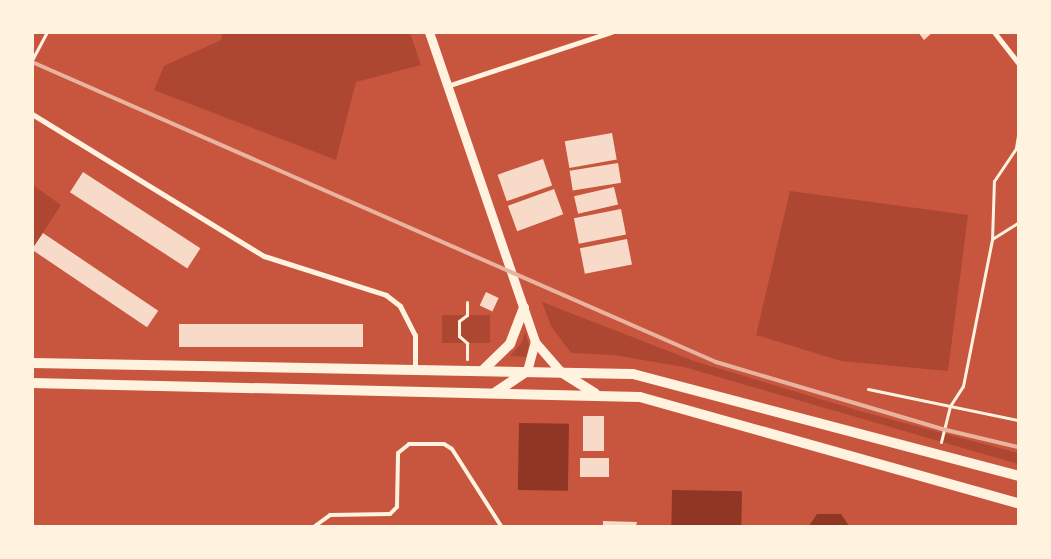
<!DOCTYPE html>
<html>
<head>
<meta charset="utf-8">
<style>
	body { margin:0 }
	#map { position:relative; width:1051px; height:559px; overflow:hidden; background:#c8553d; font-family:Barlow,sans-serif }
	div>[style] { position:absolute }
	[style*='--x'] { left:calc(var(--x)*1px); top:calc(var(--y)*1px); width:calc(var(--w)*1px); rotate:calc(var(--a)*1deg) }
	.green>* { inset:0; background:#ae4732; transform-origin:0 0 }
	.water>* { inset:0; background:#8f3625; transform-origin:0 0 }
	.building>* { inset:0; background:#f7dbc8; transform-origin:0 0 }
	.path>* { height:3px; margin:-1.5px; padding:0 1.5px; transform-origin:1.5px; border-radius:1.5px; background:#fff3e0 }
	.service>* { height:4px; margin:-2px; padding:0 2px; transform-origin:2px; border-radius:2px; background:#fff3e0 }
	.minor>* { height:5px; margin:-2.5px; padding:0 2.5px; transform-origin:2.5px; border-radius:2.5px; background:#fff3e0 }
	.tertiary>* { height:9px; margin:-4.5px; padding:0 4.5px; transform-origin:4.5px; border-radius:4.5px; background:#fff3e0 }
	.secondary>* { height:10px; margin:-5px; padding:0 5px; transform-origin:5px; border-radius:5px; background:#fff3e0 }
	.rail>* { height:4px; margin:-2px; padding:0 2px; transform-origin:2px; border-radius:2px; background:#e9b49f }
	span { translate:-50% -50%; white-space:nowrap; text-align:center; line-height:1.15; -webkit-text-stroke:5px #fff3e0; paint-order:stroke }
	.frame { position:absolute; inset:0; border:34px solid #fff3e0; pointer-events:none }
</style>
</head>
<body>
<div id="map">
	<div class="green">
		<i style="clip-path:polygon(222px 33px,410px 33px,421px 65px,356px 82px,336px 160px,154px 90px,164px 66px,221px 40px)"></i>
		<i style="clip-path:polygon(33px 185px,61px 205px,33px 248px)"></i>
		<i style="clip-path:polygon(790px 191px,968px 215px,948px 371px,841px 361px,756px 335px)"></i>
		<i style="clip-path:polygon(542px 302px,694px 361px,863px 412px,1018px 453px,1018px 464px,684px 367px,613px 355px,571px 353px,551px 326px)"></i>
		<i style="left:442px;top:315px;width:48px;height:28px"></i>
		<i style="clip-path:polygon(525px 332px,529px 345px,526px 357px,510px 356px,522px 342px)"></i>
	</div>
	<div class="water">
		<i style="left:519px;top:423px;width:50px;height:67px;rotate:1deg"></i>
		<i style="left:672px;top:490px;width:70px;height:36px;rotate:1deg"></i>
		<i style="clip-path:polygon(817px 514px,841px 514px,849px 526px,809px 526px)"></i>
	</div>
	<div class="building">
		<i style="clip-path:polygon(918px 32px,933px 32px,924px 40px)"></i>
		<i style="left:612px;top:133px;width:27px;height:48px;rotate:80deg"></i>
		<i style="left:543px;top:159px;width:28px;height:48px;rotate:71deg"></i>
		<i style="left:618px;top:163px;width:20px;height:49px;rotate:81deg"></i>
		<i style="left:83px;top:172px;width:140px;height:24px;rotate:33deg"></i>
		<i style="left:614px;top:187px;width:18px;height:41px;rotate:77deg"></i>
		<i style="left:554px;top:189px;width:27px;height:49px;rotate:70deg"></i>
		<i style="left:621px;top:209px;width:26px;height:48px;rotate:79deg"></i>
		<i style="left:43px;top:233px;width:139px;height:20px;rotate:34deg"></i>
		<i style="left:627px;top:239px;width:26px;height:48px;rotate:79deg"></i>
		<i style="left:486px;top:292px;width:14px;height:15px;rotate:25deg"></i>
		<i style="left:179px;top:324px;width:184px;height:23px"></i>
		<i style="left:583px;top:416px;width:21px;height:35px"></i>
		<i style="left:580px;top:458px;width:29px;height:19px"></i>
		<i style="clip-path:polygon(603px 521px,637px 522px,636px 526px,603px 526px)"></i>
	</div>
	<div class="path">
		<i style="--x:32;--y:60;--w:32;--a:-62"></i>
		<i style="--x:992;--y:239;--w:31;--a:-32"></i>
		<i style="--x:467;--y:302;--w:13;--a:90"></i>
		<i style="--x:467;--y:315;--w:10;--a:143"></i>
		<i style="--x:459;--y:321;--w:15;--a:90"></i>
		<i style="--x:459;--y:336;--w:11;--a:41"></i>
		<i style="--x:467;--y:343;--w:16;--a:90"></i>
		<i style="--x:868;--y:389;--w:153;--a:11.7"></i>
		<i style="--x:941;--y:442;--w:37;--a:-76"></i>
		<i style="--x:950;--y:406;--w:24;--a:-57"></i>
		<i style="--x:963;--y:386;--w:149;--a:-78.8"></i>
		<i style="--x:992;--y:240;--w:59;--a:-88.1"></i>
		<i style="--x:994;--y:181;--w:40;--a:-56"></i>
		<i style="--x:1016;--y:148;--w:12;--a:-81"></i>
	</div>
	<div class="service">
		<i style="--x:315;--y:526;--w:19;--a:-36"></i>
		<i style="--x:330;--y:515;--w:60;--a:-1"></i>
		<i style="--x:390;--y:514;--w:10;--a:-45"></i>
		<i style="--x:397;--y:507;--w:54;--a:-88.9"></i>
		<i style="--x:398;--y:453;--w:14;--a:-39"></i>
		<i style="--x:409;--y:444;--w:35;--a:0"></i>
		<i style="--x:444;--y:444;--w:9;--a:32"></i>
		<i style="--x:452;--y:449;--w:91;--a:57.5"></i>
	</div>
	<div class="minor">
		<i style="--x:994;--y:32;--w:39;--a:52"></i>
		<i style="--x:447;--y:86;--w:173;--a:-18.2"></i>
		<i style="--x:32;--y:114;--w:272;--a:31.5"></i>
		<i style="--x:264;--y:256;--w:128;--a:17.7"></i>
		<i style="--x:386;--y:295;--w:18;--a:38"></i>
		<i style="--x:400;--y:306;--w:33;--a:63"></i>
		<i style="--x:415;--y:335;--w:34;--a:90"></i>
	</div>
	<div class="tertiary">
		<i style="--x:429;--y:32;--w:328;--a:71.1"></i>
		<i style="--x:535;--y:342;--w:38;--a:49"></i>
		<i style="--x:527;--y:371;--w:30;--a:-75"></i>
	</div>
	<div class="secondary">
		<i style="--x:32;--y:363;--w:601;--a:1.05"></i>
		<i style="--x:633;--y:374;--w:398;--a:14.8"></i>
		<i style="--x:483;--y:370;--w:37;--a:-44"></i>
		<i style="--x:510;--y:344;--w:39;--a:-69"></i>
		<i style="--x:561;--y:372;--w:40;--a:32"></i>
		<i style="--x:32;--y:383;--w:608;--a:1.32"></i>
		<i style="--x:640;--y:397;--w:393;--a:15.7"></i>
		<i style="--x:496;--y:392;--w:37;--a:-34"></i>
	</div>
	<div class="rail">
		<i style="--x:32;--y:62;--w:747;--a:23.68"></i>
		<i style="--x:716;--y:362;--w:236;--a:16.5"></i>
		<i style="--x:942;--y:429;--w:78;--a:13.3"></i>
	</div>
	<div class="frame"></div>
</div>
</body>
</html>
